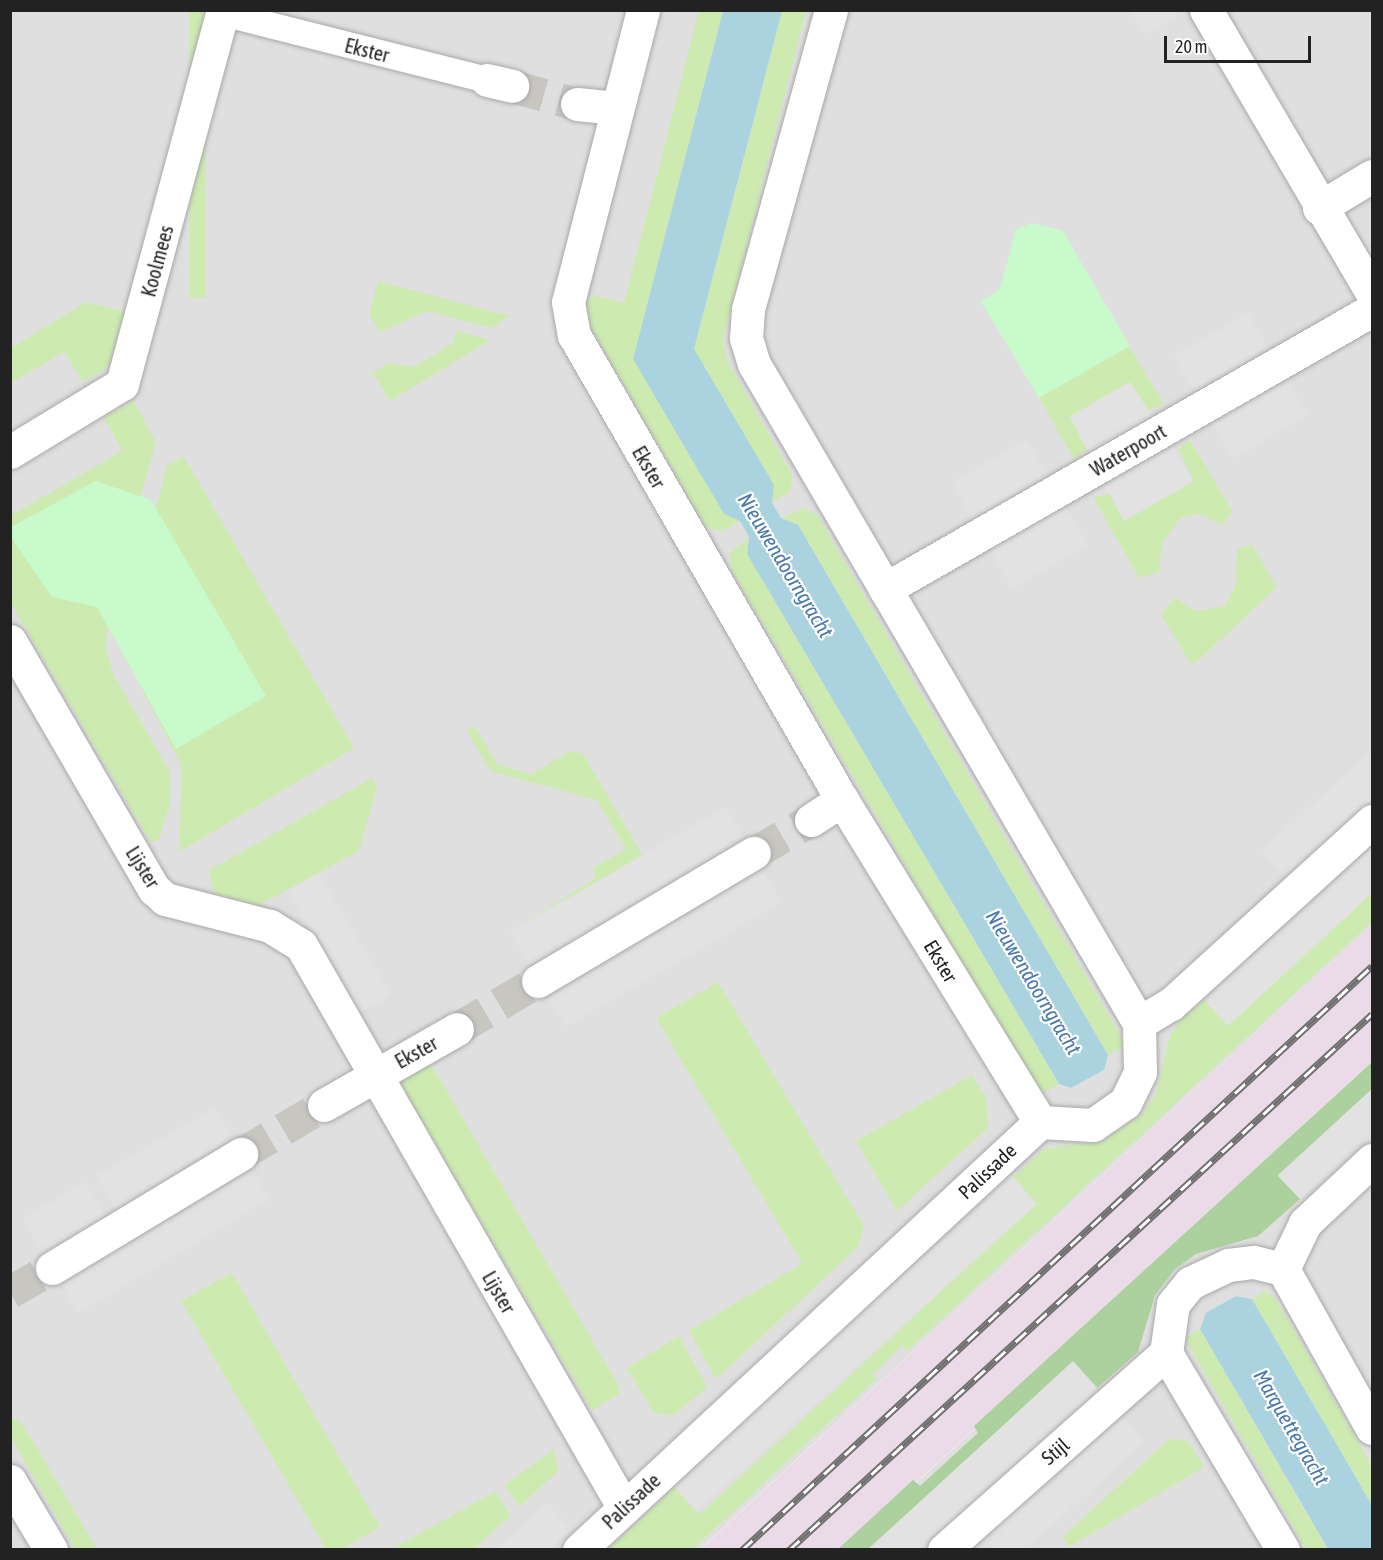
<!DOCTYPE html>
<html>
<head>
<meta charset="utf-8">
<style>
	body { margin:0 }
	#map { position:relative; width:1383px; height:1560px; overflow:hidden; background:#f2efe9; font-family:"Asap Condensed",sans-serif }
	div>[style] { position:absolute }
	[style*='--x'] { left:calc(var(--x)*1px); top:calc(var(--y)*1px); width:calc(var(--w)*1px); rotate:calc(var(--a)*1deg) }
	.residential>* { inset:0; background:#e0dfdf }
	.industrial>* { inset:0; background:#ebdbe8 }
	.grass>* { inset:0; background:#cdebb0; transform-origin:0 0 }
	.forest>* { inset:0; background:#add19e }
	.park>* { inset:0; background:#c8facc }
	.parking>* { inset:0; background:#e2e2e2; transform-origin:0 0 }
	.water>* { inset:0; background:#aad3df }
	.street-tunnel>* { height:33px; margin-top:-16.5px; transform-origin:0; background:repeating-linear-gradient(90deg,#c8c6c1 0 33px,transparent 0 49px) }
	.roads { filter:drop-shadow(0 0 2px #a9a9a9) drop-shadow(0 0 2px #a9a9a9) }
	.lane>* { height:26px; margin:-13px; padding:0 13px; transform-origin:13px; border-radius:13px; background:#fff }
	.street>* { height:33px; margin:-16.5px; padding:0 16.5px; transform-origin:16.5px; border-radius:16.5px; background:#fff }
	.rail>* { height:7px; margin-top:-3.5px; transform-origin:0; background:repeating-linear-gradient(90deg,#fff 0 14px,#707070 0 28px); box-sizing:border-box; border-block:2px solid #707070 }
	span { translate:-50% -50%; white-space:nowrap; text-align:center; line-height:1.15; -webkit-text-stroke:4.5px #fff; paint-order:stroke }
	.street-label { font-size:20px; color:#222 }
	.water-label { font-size:21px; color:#4a7aab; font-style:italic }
	.frame { position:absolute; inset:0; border:12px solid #222; pointer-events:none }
	.scale { position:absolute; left:1164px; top:36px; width:147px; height:27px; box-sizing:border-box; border:3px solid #222; border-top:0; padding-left:8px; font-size:18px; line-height:21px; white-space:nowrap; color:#222; -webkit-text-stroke:4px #fff; paint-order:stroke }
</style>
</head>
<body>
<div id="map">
	<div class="residential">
		<i style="clip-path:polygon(11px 11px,723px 11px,633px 359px,740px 521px,749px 537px,747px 554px,1058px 1084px,1071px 1088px,1104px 1070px,771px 503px,694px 349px,782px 11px,1372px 11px,1372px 924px,700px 1549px,11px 1550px)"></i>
		<i style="clip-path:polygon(1372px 1062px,1372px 1505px,1252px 1299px,1236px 1296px,1221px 1305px,1328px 1549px,844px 1550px)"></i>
	</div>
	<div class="industrial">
		<i style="clip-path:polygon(1372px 924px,1372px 1061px,844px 1549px,700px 1550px)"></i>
	</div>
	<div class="grass">
		<i style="left:190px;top:11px;width:16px;height:287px"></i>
		<i style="clip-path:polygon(699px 11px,723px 11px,633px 359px,740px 521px,722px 531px,706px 527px,590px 326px,585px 302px,594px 295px,624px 303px)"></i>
		<i style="clip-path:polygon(782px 11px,806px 11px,723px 338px,727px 360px,793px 477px,789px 492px,771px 503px,694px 349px)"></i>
		<i style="clip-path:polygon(378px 281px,510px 316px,491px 328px,428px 311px,380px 332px,369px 315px)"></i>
		<i style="clip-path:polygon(86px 302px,126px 312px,113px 359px,103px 371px,83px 382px,64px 352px,11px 383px,11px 348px)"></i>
		<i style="clip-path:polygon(997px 324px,1120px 331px,1164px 404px,1146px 411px,1130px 382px,1070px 416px,1087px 449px,1074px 459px)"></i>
		<i style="clip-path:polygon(456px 331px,491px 340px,390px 401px,373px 373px,389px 363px,414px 367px,453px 343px)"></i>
		<i style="clip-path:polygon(133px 401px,156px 441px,113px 598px,105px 646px,113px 674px,169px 770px,169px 806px,159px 839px,151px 843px,11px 603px,10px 516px,122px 451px,104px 418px)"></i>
		<i style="clip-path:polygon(1190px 440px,1232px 511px,1223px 525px,1198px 514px,1180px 518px,1162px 544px,1159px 572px,1139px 578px,1093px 497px,1109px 494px,1124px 521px,1194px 481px,1178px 449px)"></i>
		<i style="clip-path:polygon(184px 457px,354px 748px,179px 852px,182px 766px,120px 647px,167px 465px)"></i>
		<i style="clip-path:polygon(805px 508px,817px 515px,1126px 1045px,1108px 1055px,798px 525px,781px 518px)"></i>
		<i style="clip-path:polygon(749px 537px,747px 554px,1059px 1084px,1040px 1094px,732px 571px,729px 554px)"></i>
		<i style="clip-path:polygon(1251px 544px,1277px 587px,1192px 666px,1161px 615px,1174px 598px,1197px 611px,1225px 606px,1236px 584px,1237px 549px)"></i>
		<i style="clip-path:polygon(475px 726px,497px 764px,531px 774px,570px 751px,583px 754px,643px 856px,511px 932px,596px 878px,592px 869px,626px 849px,597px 800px,490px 771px,467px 731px)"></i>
		<i style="clip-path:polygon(372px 778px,377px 786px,359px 851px,259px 905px,217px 898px,208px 871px)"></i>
		<i style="clip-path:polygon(1372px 893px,1372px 922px,907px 1351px,902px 1346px,872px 1375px,876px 1379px,693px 1549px,608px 1550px,675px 1487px,700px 1514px,1036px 1204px,1013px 1177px,1044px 1149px,1105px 1140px,1142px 1114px,1156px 1094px,1170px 1035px,1182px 1018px,1204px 1000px,1228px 1025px)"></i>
		<i style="clip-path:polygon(718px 982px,864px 1226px,858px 1247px,716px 1379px,689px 1331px,862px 1228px,802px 1263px,656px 1018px)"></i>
		<i style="clip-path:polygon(427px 1066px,434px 1069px,620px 1388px,618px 1395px,592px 1410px,399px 1082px)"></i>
		<i style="clip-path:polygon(972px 1075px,986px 1098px,988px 1128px,897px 1211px,856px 1141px)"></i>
		<i style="clip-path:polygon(232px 1273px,380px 1527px,342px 1549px,326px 1549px,181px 1301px)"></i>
		<i style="clip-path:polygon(1265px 1291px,1275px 1298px,1372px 1466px,1372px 1505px,1252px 1299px)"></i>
		<i style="left:1200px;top:1329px;width:255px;height:18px;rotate:60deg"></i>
		<i style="clip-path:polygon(679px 1336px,707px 1387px,674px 1415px,654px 1413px,627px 1368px)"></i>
		<i style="clip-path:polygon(11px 1418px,22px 1423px,97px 1549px,75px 1549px,11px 1438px)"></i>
		<i style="clip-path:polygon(1169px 1439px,1188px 1441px,1204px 1467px,1069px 1547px,1063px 1537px)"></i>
		<i style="clip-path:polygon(554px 1449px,558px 1471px,519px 1507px,505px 1485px)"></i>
		<i style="clip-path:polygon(496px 1491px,510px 1516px,474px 1549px,392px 1549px)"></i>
	</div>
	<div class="forest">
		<i style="clip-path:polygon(1372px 1062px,1372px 1089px,1278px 1175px,1300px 1199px,1258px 1236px,1196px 1254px,1175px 1269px,1155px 1295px,1138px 1352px,1097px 1388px,1073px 1362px,868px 1549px,837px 1550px,913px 1480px,920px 1486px,978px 1433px,974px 1426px)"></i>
	</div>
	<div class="park">
		<i style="clip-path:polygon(1032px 223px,1063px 231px,1130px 346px,1039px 398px,981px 301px,1000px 289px,1016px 229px)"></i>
		<i style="clip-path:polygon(96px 481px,151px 500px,266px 696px,176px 749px,97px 607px,52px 597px,11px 537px,11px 527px)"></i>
	</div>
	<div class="parking">
		<i style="clip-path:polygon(1131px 11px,1174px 11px,1178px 16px,1146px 35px)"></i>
		<i style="left:1248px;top:313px;width:118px;height:86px;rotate:60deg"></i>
		<i style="clip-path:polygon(1130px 382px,1194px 481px,1124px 521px,1070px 417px)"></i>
		<i style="left:1027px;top:440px;width:121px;height:87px;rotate:60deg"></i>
		<i style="clip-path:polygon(1372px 750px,1372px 799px,1287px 878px,1262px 851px)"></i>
		<i style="left:726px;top:807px;width:110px;height:249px;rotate:60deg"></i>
		<i style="clip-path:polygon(1372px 845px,1372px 893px,1228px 1026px,1204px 1000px)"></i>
		<i style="left:318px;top:873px;width:142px;height:36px;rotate:59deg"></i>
		<i style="clip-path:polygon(1372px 1089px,1372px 1131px,1300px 1199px,1278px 1176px)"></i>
		<i style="clip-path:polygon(215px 1108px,269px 1199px,78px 1313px,23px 1219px,85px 1181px,120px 1244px,131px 1237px,97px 1176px)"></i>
		<i style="left:1013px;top:1177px;width:36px;height:459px;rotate:48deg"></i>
		<i style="clip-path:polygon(1073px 1361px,1145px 1441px,1026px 1549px,994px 1549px,984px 1539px,973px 1549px,868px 1550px)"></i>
		<i style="clip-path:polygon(547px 1503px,572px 1530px,551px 1549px,497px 1549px)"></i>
	</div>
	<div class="water">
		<i style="clip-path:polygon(723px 11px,782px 11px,694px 349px,774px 485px,772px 503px,781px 518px,798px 525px,1108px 1055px,1104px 1070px,1071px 1088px,1059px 1084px,747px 554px,749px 537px,740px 521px,724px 514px,633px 359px)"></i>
		<i style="clip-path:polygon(1236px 1296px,1252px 1299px,1372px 1505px,1372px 1549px,1328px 1549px,1200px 1329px,1206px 1313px)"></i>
	</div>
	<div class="street-tunnel">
		<i style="--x:512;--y:86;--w:67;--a:15.5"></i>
		<i style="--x:754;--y:853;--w:66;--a:-30.1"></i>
		<i style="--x:457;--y:1029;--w:94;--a:-30.7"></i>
		<i style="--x:241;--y:1154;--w:96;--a:-30.6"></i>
		<i style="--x:10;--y:1292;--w:48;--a:-29.7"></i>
	</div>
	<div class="roads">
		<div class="lane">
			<i style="--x:222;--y:13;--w:273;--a:14.2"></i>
		</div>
		<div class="street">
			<i style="--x:643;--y:10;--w:301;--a:104.4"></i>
			<i style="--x:568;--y:302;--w:34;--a:80"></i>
			<i style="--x:574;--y:335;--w:537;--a:60.04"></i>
			<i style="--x:842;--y:800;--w:378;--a:58.4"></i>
			<i style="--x:831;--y:10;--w:311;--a:105.5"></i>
			<i style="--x:748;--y:310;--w:28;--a:94"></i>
			<i style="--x:746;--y:338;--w:27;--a:73"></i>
			<i style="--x:754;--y:364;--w:763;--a:59.71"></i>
			<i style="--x:1206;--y:10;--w:328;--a:59.6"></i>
			<i style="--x:487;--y:80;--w:26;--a:13"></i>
			<i style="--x:577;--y:104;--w:40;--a:5.7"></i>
			<i style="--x:1319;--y:208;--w:62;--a:-31.1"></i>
			<i style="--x:10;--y:452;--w:131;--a:-31.3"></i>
			<i style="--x:122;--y:384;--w:387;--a:-74.9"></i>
			<i style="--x:885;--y:589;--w:561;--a:-29.81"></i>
			<i style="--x:10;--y:641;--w:287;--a:59.9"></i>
			<i style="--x:154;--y:889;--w:15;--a:42"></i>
			<i style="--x:165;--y:899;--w:108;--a:14.4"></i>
			<i style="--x:270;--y:926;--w:36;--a:32"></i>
			<i style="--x:301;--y:945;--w:649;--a:60.16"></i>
			<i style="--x:811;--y:820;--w:37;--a:-33"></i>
			<i style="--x:538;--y:981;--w:251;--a:-30.7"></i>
			<i style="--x:324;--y:1105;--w:153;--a:-29.7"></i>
			<i style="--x:52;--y:1268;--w:221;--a:-31.1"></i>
			<i style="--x:1283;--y:1269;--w:51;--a:-64.4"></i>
			<i style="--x:1305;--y:1223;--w:92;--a:-43.2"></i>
			<i style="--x:10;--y:1481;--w:80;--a:59.3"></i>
			<i style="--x:579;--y:1550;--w:629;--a:-42.87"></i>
			<i style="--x:1040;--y:1122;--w:53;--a:3.2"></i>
			<i style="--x:1093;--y:1125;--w:39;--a:-35"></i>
			<i style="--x:1125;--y:1103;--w:34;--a:-64"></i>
			<i style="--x:1140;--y:1072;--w:49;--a:-91.2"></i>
			<i style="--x:1139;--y:1023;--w:37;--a:-31"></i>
			<i style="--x:1171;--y:1004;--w:272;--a:-42.3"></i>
			<i style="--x:944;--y:1550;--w:297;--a:-41.6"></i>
			<i style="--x:1283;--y:1550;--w:229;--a:-120.7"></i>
			<i style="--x:1166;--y:1353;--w:49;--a:-81.9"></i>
			<i style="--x:1173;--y:1304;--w:27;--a:-51"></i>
			<i style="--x:1190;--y:1283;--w:42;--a:-25.3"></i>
			<i style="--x:1228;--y:1265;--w:26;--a:-7"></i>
			<i style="--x:1254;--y:1262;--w:30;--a:14"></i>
			<i style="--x:1283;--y:1269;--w:182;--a:60.8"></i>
		</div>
	</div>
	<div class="rail">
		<i style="--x:742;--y:1550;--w:859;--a:-42.83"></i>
		<i style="--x:789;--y:1550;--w:792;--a:-42.59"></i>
	</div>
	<div class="street-label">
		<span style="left:367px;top:50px;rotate:14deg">Ekster</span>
		<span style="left:157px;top:261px;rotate:-75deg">Koolmees</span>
		<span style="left:1128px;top:450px;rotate:-30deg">Waterpoort</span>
		<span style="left:649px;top:467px;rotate:60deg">Ekster</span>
		<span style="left:143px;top:867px;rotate:58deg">Lijster</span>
		<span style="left:941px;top:961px;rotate:59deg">Ekster</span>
		<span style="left:416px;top:1052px;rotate:-29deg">Ekster</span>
		<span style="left:987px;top:1171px;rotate:-43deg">Palissade</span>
		<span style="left:499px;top:1292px;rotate:60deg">Lijster</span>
		<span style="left:1055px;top:1451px;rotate:-41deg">Stijl</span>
		<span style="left:631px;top:1501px;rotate:-43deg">Palissade</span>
	</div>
	<div class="water-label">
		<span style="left:786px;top:565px;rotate:59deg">Nieuwendoorngracht</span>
		<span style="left:1034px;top:982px;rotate:59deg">Nieuwendoorngracht</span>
		<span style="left:1292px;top:1427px;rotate:60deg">Marquettegracht</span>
	</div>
	<div class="frame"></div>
	<div class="scale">20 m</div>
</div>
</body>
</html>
